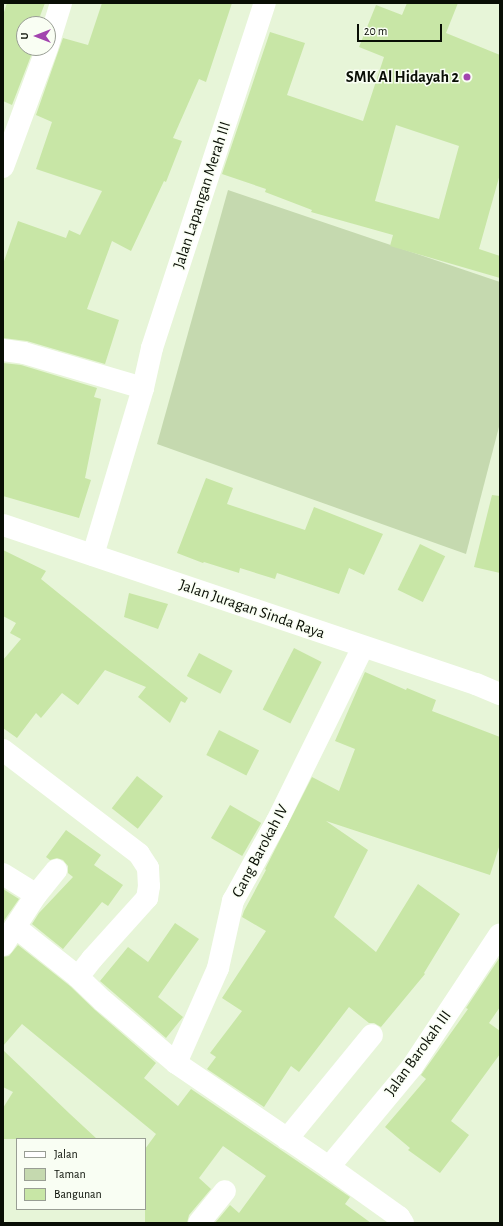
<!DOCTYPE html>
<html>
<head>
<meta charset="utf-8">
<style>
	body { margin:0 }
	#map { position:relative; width:503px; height:1226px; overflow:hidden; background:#e7f5d8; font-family:"Alegreya Sans",sans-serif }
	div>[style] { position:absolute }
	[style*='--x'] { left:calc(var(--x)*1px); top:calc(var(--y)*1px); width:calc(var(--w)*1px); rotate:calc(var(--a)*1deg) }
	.green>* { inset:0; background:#c5d9af }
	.building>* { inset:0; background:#c8e6a6; transform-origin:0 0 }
	.street>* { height:22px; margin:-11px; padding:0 11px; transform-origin:11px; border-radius:11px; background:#fff }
	.dots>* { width:11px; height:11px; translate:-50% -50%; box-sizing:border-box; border:2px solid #f9fef3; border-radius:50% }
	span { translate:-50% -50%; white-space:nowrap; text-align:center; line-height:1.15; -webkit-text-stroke:3px #f9fef3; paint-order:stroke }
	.poi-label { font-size:16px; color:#090e05; font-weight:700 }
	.right { translate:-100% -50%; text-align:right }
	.street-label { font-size:16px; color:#090e05 }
	.frame { position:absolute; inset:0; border:4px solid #090e05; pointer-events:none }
	.legend { position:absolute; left:16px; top:1138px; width:130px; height:72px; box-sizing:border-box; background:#f9fef3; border:1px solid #999e94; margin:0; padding:5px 7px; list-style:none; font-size:12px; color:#090e05 }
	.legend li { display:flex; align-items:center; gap:8px; height:20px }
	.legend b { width:20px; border:1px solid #999e94 }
	.north { position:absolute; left:16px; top:16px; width:40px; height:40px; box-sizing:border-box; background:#f9fef3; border:1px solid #999e94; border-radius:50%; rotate:270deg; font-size:11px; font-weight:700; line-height:16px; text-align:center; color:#090e05 }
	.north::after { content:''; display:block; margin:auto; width:14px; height:18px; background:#a244ae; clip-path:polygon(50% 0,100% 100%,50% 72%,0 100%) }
	.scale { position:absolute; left:357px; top:24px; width:85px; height:18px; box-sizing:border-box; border:2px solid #090e05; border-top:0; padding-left:5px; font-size:12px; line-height:14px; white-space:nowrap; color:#090e05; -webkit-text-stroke:3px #f9fef3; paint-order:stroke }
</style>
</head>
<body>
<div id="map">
	<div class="green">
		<i style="clip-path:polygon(228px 190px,500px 282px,500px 423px,466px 554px,157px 444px)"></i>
	</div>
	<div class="building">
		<i style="clip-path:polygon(7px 3px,45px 3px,37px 24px,24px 24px,24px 48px,34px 48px,12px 105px,3px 101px,3px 15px)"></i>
		<i style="clip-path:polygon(102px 3px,232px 3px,206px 82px,199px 79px,173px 138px,182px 141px,166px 182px,164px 181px,131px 251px,112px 241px,87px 309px,119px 320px,105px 364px,27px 341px,3px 338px,3px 264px,18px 221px,66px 238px,69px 230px,80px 235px,102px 191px,36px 169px,52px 122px,36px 115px,63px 38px,88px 45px)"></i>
		<i style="clip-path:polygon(evenodd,407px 3px,458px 3px,446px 33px,500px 55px,500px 174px,479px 249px,500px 256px,500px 278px,390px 246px,393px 235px,311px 212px,312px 210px,265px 192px,266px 189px,222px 174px,270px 32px,305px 43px,287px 95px,363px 121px,384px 57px,359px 47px,376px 5px,402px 15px,407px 3px,396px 125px,459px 146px,439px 219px,375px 201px,396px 125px)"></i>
		<i style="clip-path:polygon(3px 363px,21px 365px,97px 388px,94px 397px,101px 399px,85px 478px,91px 480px,79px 518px,3px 496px)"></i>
		<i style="clip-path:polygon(206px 478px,233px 488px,227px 504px,305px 530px,314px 507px,383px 534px,364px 575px,349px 568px,339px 594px,277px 573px,275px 579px,240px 568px,239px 573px,204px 562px,203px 563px,177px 553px)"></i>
		<i style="clip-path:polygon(492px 495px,500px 496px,500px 573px,474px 567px)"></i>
		<i style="left:420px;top:544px;width:28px;height:51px;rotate:26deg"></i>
		<i style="clip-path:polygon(3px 550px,46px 571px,41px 579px,188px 698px,185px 703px,181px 701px,170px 723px,138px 697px,146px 687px,105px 670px,78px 705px,62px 693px,41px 718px,36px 713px,17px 738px,3px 728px,3px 660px,21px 639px,10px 633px,16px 623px,3px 616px)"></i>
		<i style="clip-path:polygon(129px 593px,168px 604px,158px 629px,124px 617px)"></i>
		<i style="left:294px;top:648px;width:31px;height:69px;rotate:27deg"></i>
		<i style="left:199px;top:653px;width:38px;height:26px;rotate:28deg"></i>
		<i style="clip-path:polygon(365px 672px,406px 690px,407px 688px,436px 700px,432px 711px,500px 737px,500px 844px,490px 875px,326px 821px,368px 850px,334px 917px,376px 952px,418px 884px,460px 914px,424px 973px,425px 974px,381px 1027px,374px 1023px,369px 1023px,349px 1007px,299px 1072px,291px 1066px,264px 1107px,207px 1069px,216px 1057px,210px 1053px,242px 1011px,222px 998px,266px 931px,242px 917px,244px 911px,266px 870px,265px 869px,312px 777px,339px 791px,355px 749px,335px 741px)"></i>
		<i style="left:219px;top:730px;width:45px;height:28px;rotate:27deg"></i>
		<i style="left:137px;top:776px;width:33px;height:41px;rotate:38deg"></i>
		<i style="left:230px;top:805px;width:36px;height:38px;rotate:30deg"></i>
		<i style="clip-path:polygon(66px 830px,101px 855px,94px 865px,123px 885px,108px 906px,102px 902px,63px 949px,32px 924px,39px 913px,73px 877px,68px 873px,68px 866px,63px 860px,57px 858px,50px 860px,46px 857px)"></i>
		<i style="clip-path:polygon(3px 889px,19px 899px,3px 922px)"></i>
		<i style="clip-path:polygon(175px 923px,199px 939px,158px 997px,183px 1017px,166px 1038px,100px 981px,128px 947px,148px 962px)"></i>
		<i style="clip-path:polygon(18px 945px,70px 986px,95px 1010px,156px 1063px,144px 1078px,178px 1106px,191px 1089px,350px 1197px,345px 1204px,371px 1223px,215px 1223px,230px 1205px,239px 1213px,266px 1176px,223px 1146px,199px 1178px,211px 1189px,189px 1215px,187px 1223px,145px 1223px,145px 1149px,156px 1134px,22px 1024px,3px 1046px,3px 957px,9px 956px)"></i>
		<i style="clip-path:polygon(500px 957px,500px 1007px,489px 1023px,500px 1031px,500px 1054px,451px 1121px,469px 1135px,440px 1173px,408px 1150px,410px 1148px,385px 1127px,426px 1079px,421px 1075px,468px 1009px,466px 1008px)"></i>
		<i style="clip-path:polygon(3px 1050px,70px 1114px,97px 1139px,3px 1139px,3px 1108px,13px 1092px,3px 1087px)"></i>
	</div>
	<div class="street">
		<i style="--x:48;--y:45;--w:44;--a:-72.8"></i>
		<i style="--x:3;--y:167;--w:127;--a:-69.7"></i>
		<i style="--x:3;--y:350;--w:21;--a:8"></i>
		<i style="--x:24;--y:353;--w:124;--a:16.4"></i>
		<i style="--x:3;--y:525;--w:499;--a:18.6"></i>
		<i style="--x:476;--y:684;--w:26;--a:23"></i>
		<i style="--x:93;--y:555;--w:174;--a:-73.3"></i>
		<i style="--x:143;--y:388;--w:41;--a:-77.3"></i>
		<i style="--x:152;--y:348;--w:363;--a:-71.9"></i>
		<i style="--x:3;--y:750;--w:171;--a:37.4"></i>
		<i style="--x:139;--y:854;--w:17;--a:57"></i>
		<i style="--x:148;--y:868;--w:18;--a:87"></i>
		<i style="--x:149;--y:886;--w:12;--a:99"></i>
		<i style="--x:147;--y:898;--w:82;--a:132"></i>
		<i style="--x:92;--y:959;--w:23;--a:128"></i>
		<i style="--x:78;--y:977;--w:35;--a:44"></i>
		<i style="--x:103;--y:1001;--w:96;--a:40.3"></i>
		<i style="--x:176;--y:1063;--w:185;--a:34.2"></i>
		<i style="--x:329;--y:1167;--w:86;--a:35.5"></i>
		<i style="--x:399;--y:1217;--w:7;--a:56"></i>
		<i style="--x:3;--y:874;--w:39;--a:32"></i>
		<i style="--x:36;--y:895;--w:60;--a:123.4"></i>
		<i style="--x:36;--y:895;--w:32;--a:-51"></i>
		<i style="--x:15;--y:927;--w:80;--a:38.4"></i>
		<i style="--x:176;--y:1063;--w:104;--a:-66.1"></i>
		<i style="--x:218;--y:968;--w:69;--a:-77.4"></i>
		<i style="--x:233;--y:901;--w:91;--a:-61.2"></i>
		<i style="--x:277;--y:821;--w:194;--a:-63.7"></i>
		<i style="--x:287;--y:1139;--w:134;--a:-50.7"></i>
		<i style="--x:329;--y:1167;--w:130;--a:-50.3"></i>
		<i style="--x:412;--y:1067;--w:159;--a:-56.5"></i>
		<i style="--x:199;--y:1223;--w:41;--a:-50.9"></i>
	</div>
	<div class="dots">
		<i style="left:467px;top:77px;background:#a244ae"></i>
	</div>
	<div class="poi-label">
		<span class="right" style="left:459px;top:77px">SMK Al Hidayah 2</span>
	</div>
	<div class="street-label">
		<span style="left:202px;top:195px;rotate:-72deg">Jalan Lapangan Merah III</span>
		<span style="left:252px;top:609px;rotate:19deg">Jalan Juragan Sinda Raya</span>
		<span style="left:260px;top:851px;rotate:-62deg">Gang Barokah IV</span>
		<span style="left:418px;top:1053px;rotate:-54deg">Jalan Barokah III</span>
	</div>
	<div class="frame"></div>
	<ul class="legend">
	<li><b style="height:5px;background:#fff"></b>Jalan</li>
	<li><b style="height:11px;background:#c5d9af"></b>Taman</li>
	<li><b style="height:11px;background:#c8e6a6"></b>Bangunan</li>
	</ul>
	<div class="north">U</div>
	<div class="scale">20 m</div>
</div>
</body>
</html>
